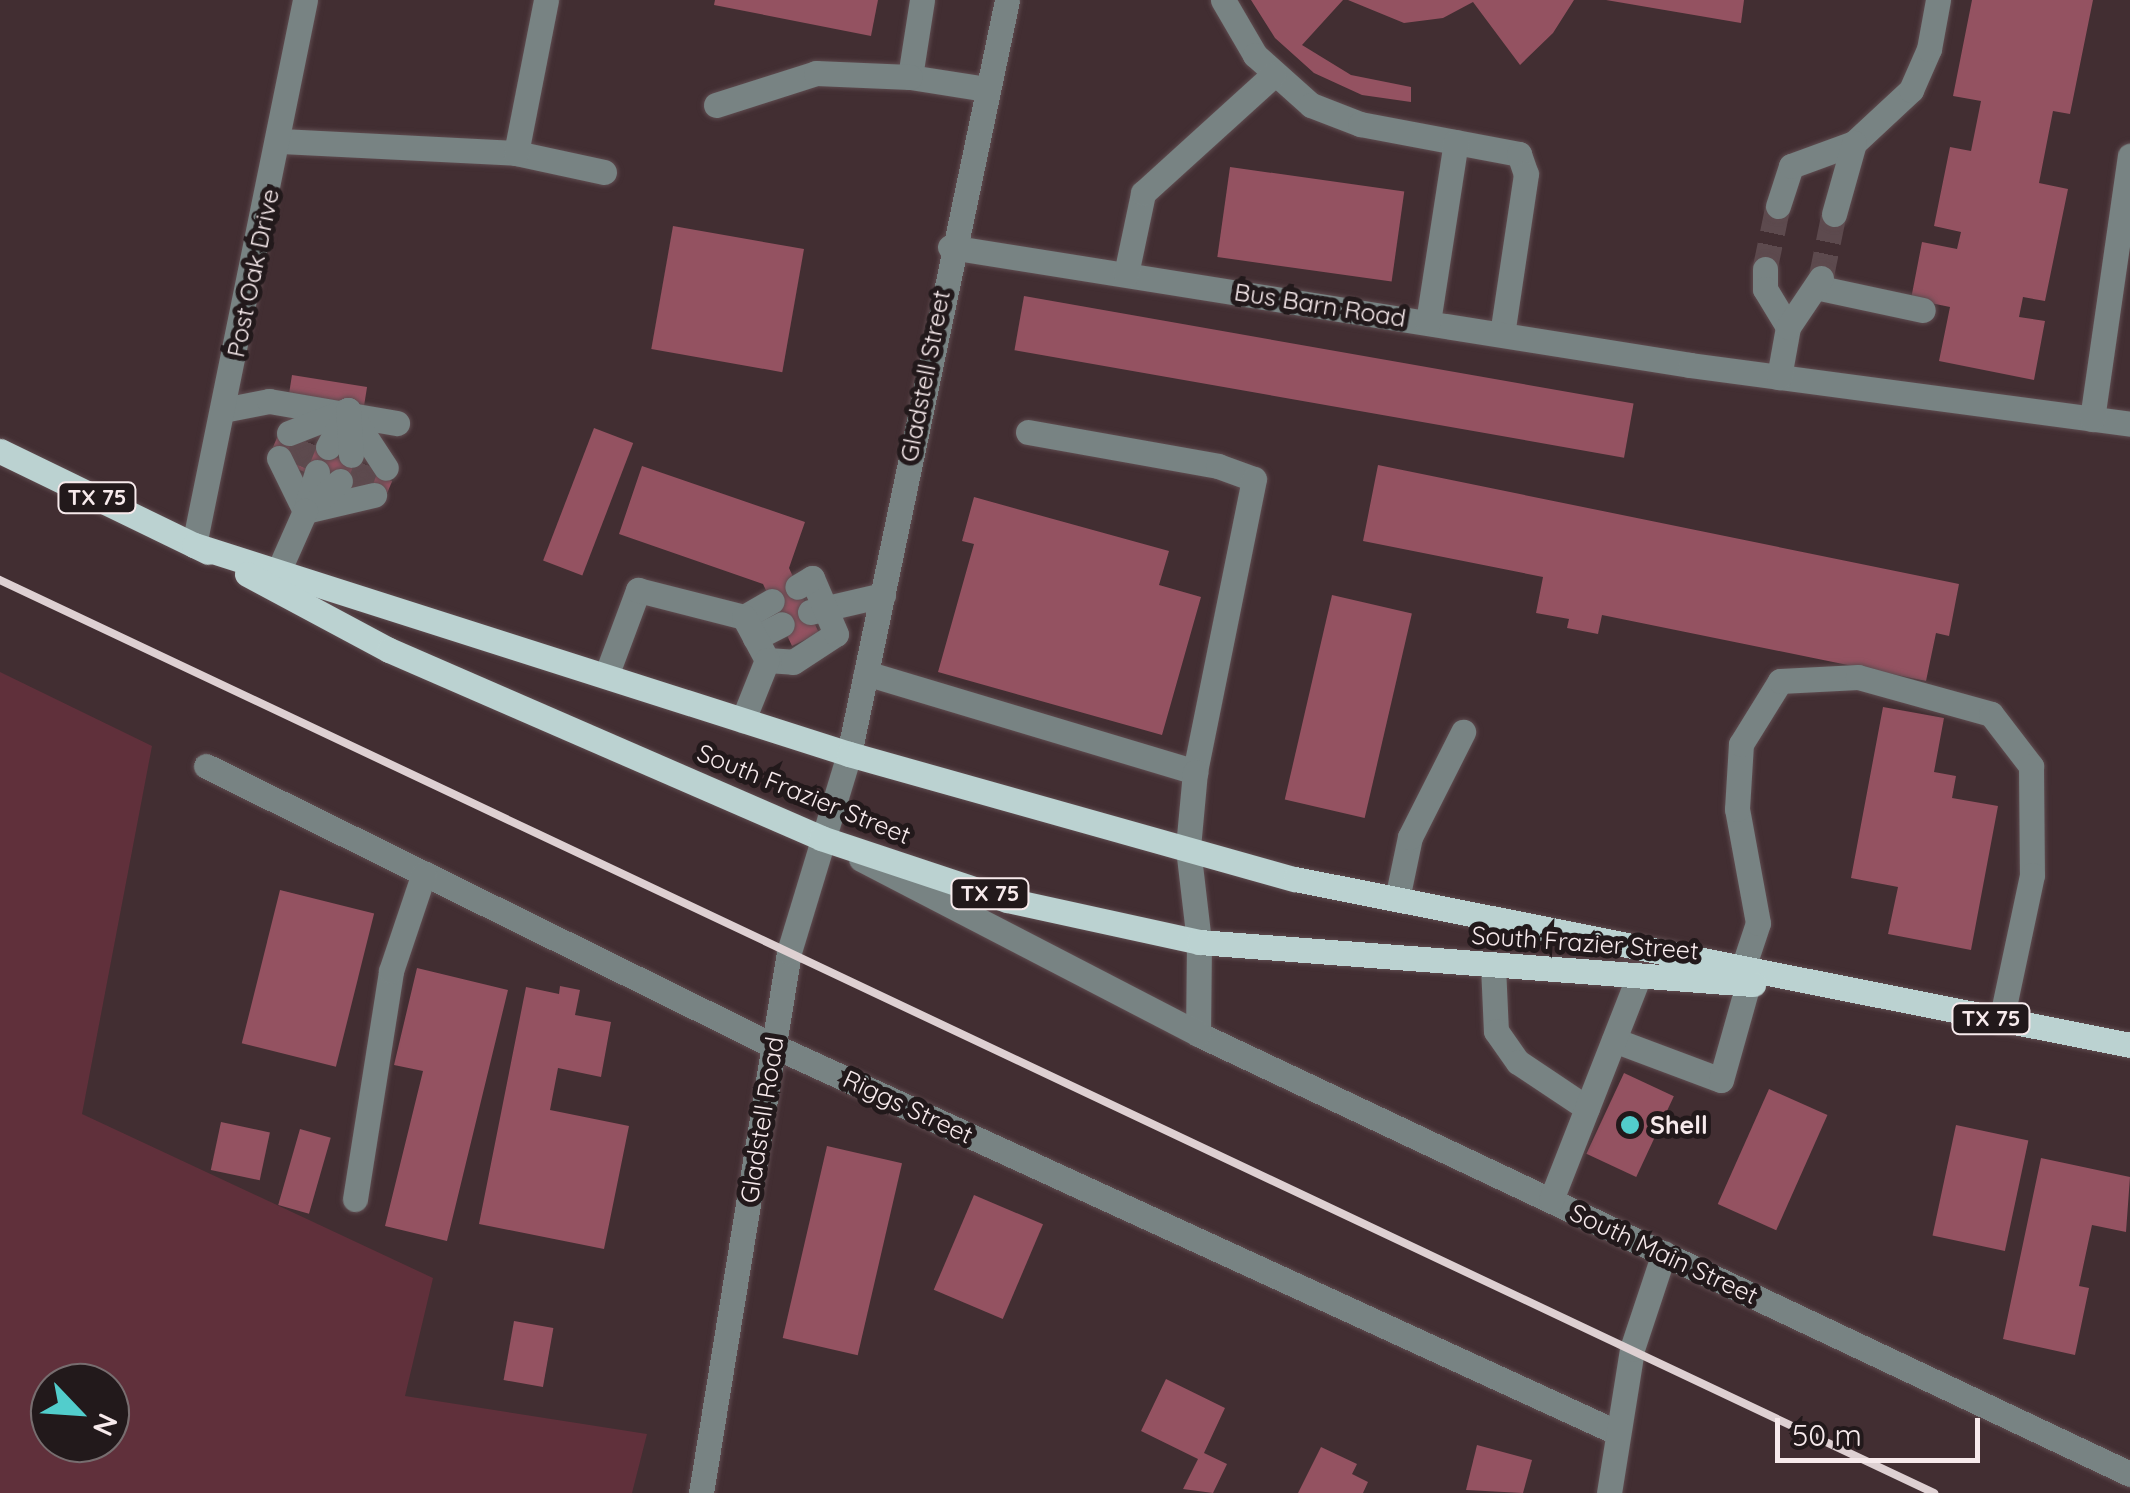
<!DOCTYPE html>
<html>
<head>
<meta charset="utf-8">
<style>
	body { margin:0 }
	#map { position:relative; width:2130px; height:1493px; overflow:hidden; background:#422e32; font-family:Quicksand,sans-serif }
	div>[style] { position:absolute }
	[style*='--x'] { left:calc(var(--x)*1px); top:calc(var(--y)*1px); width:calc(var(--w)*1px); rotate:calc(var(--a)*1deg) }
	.green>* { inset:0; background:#60303b }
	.building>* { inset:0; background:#945261; transform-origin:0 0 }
	.minor-tunnel>* { height:25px; margin-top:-12.5px; transform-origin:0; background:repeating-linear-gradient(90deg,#5d4a4e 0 25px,transparent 0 37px) }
	.roads { filter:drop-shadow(0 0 2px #5f4c50) drop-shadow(0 0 2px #5f4c50) }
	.minor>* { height:25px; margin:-12.5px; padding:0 12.5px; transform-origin:12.5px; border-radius:12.5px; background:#788383 }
	.major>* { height:25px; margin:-12.5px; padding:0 12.5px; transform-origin:12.5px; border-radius:12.5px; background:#bbd2d1 }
	.rail>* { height:8px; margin:-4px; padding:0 4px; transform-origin:4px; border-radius:4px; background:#ded0d2 }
	.dots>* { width:28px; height:28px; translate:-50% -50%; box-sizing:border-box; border:5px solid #22191b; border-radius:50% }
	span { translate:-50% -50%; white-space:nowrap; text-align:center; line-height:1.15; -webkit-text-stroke:10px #22191b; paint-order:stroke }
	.shield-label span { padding:2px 8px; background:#22191b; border:2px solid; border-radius:8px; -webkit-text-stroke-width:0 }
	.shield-label { font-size:22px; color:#f7eaec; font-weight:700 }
	.street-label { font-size:25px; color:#f7eaec }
	.poi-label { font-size:25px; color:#f7eaec; font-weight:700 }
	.left { translate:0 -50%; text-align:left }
	.north { position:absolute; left:30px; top:1363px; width:100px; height:100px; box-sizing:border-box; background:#22191b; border:2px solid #776d6f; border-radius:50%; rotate:115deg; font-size:28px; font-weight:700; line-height:40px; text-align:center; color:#f7eaec }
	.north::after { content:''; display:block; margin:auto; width:35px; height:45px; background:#52cdcc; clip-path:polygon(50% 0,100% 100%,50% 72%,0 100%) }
	.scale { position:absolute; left:1775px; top:1418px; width:205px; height:45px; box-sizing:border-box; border:5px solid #f7eaec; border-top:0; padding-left:12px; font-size:30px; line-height:35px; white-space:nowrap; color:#f7eaec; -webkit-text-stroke:8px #22191b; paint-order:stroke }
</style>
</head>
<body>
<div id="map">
	<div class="green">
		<i style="clip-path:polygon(evenodd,0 672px,152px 746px,82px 1114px,433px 1278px,405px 1396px,647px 1434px,632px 1493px,0 1493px,0 672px,50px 1383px,110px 1383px,110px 1443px,50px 1443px,50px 1383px)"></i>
	</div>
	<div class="building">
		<i style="clip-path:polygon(715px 0,878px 0,871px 36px,714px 5px)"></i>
		<i style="clip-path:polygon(1251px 0,1343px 0,1302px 45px,1351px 75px,1411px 87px,1411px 102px,1362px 95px,1314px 73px,1275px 38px)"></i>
		<i style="clip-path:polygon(1348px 0,1574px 0,1553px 33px,1520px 65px,1473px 2px,1443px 18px,1404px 23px)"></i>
		<i style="clip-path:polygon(1606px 0,1744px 0,1741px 23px)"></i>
		<i style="clip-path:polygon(1972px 0,2093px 0,2070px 114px,2053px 111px,2039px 183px,2068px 189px,2045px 301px,2023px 297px,2019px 317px,2045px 321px,2034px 380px,1939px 361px,1950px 307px,1911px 299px,1922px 242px,1957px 249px,1961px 232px,1934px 226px,1950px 147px,1971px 151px,1981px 101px,1953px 96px)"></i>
		<i style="left:1230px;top:167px;width:176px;height:91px;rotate:8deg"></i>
		<i style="left:673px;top:226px;width:133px;height:125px;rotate:10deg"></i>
		<i style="left:1024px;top:296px;width:619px;height:55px;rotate:10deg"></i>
		<i style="left:292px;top:375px;width:76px;height:22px;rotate:9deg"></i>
		<i style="left:594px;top:428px;width:42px;height:142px;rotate:21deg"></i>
		<i style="left:279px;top:433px;width:123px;height:26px;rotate:23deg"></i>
		<i style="clip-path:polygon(1378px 465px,1959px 584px,1949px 636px,1936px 633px,1926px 681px,1602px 615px,1598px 634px,1567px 628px,1569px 619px,1536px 613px,1543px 577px,1363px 541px)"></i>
		<i style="clip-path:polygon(642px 466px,805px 522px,789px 568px,819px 633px,792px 646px,763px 584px,619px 534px)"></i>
		<i style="clip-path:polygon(974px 497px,1169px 551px,1159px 585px,1201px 597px,1162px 735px,938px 672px,974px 544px,962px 541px)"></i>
		<i style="left:1332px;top:595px;width:82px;height:210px;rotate:13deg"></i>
		<i style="clip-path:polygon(1883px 707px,1944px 718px,1934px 772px,1956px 776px,1952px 798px,1998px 806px,1971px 950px,1888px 934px,1898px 887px,1851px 878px)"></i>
		<i style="left:280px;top:890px;width:97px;height:158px;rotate:14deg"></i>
		<i style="clip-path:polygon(417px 968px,508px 990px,447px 1241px,385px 1226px,423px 1071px,394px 1065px)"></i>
		<i style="clip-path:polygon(560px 986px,580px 990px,575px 1015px,611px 1022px,601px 1077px,558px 1068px,550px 1110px,629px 1126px,604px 1249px,479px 1224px,526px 987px,559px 994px)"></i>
		<i style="left:1624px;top:1073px;width:55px;height:89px;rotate:25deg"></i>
		<i style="left:1769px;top:1089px;width:64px;height:126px;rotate:24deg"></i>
		<i style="left:221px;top:1122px;width:50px;height:49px;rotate:12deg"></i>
		<i style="left:1956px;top:1125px;width:74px;height:113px;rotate:12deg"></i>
		<i style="left:300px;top:1129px;width:32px;height:79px;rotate:16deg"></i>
		<i style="left:827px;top:1146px;width:77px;height:197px;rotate:13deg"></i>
		<i style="clip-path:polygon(2041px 1158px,2130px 1177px,2126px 1232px,2092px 1225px,2079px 1286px,2089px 1288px,2075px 1355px,2003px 1339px)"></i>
		<i style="left:974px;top:1195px;width:75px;height:103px;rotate:23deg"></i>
		<i style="left:514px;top:1321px;width:40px;height:60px;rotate:10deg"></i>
		<i style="clip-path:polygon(1166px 1379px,1225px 1408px,1204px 1453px,1227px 1464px,1213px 1493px,1183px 1489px,1198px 1459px,1141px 1431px)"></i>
		<i style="clip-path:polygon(1477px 1445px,1532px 1460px,1523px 1493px,1466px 1490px)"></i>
		<i style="clip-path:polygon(1321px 1447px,1357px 1464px,1352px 1474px,1368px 1482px,1363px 1493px,1298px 1493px)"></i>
	</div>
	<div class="minor-tunnel">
		<i style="--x:1765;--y:269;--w:64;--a:-78.3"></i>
		<i style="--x:1821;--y:278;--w:65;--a:-78.5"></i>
		<i style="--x:296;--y:464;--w:27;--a:-68"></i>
		<i style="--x:358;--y:488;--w:28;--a:-69"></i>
	</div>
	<div class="roads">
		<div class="minor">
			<i style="--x:922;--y:0;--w:78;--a:98.9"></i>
			<i style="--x:910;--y:77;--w:78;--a:8.9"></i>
			<i style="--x:1223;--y:0;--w:64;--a:59.8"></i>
			<i style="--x:1255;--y:55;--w:75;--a:41.8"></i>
			<i style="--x:1311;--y:105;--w:53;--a:21.2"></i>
			<i style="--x:1360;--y:124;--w:162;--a:10.7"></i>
			<i style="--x:1519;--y:154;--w:21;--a:71"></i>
			<i style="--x:1526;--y:174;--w:162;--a:98.5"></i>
			<i style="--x:716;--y:105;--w:105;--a:-17.7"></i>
			<i style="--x:816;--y:73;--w:94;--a:2.4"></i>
			<i style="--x:281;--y:141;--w:235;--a:2.9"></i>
			<i style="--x:516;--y:153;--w:90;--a:12.2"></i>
			<i style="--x:516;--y:153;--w:156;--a:-78.9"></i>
			<i style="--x:1778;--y:206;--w:42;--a:-72"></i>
			<i style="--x:1791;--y:166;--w:67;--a:-20.1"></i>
			<i style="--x:1854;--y:143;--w:78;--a:-42.9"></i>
			<i style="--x:1911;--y:90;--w:45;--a:-66.3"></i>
			<i style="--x:1929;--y:49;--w:50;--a:-79.6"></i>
			<i style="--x:1834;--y:214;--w:74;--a:-74.3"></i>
			<i style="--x:950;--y:247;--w:749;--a:9.06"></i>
			<i style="--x:1690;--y:365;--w:444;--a:7.6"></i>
			<i style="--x:1765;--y:269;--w:20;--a:90"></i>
			<i style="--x:1765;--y:289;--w:44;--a:58.8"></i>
			<i style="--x:1788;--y:327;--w:51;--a:100.2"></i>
			<i style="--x:1126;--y:274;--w:83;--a:-78.1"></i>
			<i style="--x:1143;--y:193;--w:176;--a:-42.2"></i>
			<i style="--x:1820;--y:288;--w:105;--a:12.1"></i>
			<i style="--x:1428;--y:322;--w:182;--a:-81.2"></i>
			<i style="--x:1788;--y:327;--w:59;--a:-56"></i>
			<i style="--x:223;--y:410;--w:47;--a:-11.1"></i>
			<i style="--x:269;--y:401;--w:130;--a:9.8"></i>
			<i style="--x:2092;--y:419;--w:266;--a:-81.8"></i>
			<i style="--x:1028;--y:432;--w:193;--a:10.1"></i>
			<i style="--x:1218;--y:466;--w:38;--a:20"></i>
			<i style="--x:1254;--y:479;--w:299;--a:101.4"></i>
			<i style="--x:289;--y:433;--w:63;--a:-21.3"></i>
			<i style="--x:348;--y:410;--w:69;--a:56.8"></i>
			<i style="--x:328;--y:447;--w:42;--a:-61.6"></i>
			<i style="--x:348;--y:410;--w:45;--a:86.2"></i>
			<i style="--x:279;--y:458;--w:59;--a:63.9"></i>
			<i style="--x:305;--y:511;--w:71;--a:-13.1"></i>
			<i style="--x:317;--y:472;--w:41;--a:107.1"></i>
			<i style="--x:305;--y:511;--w:46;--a:-40.6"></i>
			<i style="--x:194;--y:545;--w:556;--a:-78.49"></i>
			<i style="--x:278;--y:572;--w:67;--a:-66.1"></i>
			<i style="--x:810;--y:612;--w:75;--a:-13.1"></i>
			<i style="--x:744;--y:617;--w:32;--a:-30"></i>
			<i style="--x:755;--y:638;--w:30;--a:-27"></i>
			<i style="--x:767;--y:660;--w:26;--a:4"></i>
			<i style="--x:793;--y:662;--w:51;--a:-33.1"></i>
			<i style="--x:836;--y:634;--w:61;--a:-113.2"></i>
			<i style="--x:812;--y:578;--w:17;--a:149"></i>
			<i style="--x:866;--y:673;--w:344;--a:16.7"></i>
			<i style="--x:1195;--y:772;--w:76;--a:95.3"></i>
			<i style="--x:1188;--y:848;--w:95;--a:83.3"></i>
			<i style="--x:1199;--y:942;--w:92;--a:90.6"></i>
			<i style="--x:1198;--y:1034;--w:1031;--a:25.27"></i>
			<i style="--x:606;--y:676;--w:92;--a:-69.6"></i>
			<i style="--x:638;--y:590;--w:109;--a:14.3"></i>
			<i style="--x:744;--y:617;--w:49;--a:61.9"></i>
			<i style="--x:767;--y:660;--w:65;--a:111.8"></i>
			<i style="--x:206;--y:766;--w:633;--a:26.24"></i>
			<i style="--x:774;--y:1046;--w:928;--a:24.63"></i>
			<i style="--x:861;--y:859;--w:380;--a:27.4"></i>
			<i style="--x:1397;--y:899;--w:63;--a:-78.2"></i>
			<i style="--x:1410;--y:837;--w:118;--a:-63.2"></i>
			<i style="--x:1493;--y:966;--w:65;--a:87.4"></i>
			<i style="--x:1496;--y:1031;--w:38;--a:55"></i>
			<i style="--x:1518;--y:1062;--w:83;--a:33.7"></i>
			<i style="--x:1738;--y:983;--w:63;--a:-71.6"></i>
			<i style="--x:1758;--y:923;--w:116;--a:-100.4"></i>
			<i style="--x:1737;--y:809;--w:65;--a:-86.5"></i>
			<i style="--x:1741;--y:744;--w:74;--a:-58.2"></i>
			<i style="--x:1780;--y:681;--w:78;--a:-2.9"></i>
			<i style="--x:1858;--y:677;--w:138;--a:15.5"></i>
			<i style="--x:1991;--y:714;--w:66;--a:52.4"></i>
			<i style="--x:2031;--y:766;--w:109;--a:89.5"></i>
			<i style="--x:2032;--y:875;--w:149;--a:102"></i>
			<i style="--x:1614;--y:1040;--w:114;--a:20.5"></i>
			<i style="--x:1721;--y:1080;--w:100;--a:-74.3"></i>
			<i style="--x:355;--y:1199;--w:231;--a:-81"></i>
			<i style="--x:391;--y:971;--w:103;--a:-71.4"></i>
			<i style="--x:1551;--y:1200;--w:241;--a:-68.6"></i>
			<i style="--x:701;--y:1493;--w:548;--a:-80.76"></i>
			<i style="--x:789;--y:952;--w:207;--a:-73.1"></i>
			<i style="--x:849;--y:754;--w:770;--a:-78.16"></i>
			<i style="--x:1609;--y:1493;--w:146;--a:-80.9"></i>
			<i style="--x:1632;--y:1349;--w:101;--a:-71.6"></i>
		</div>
		<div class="major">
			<i style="--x:0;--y:451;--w:231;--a:25.9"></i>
			<i style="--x:194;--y:545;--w:688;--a:17.7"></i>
			<i style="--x:849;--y:754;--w:463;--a:15.7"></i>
			<i style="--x:1295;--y:879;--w:851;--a:11.24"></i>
			<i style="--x:247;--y:574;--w:161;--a:28.2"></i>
			<i style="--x:389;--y:650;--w:471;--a:23.5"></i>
			<i style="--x:821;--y:838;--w:196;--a:18.4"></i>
			<i style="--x:1007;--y:900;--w:197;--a:12.3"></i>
			<i style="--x:1199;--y:942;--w:556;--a:4.34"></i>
		</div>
	</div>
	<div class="rail">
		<i style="--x:0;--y:580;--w:2139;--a:25.27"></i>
	</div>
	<div class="dots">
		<i style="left:1630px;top:1125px;background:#52cdcc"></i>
	</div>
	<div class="shield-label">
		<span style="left:97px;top:498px">TX 75</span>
		<span style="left:990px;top:894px">TX 75</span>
		<span style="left:1991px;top:1019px">TX 75</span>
	</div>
	<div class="street-label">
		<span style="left:253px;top:273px;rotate:-78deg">Post Oak Drive</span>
		<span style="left:1320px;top:305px;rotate:9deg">Bus Barn Road</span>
		<span style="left:925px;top:376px;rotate:-79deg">Gladstell Street</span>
		<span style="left:804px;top:794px;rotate:22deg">South Frazier Street</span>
		<span style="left:1585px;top:943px;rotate:4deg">South Frazier Street</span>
		<span style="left:908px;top:1107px;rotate:25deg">Riggs Street</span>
		<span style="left:762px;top:1120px;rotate:-81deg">Gladstell Road</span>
		<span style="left:1664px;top:1254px;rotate:25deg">South Main Street</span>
	</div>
	<div class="poi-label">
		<span class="left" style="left:1650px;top:1125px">Shell</span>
	</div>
	<div class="north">N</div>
	<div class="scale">50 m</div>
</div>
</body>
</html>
